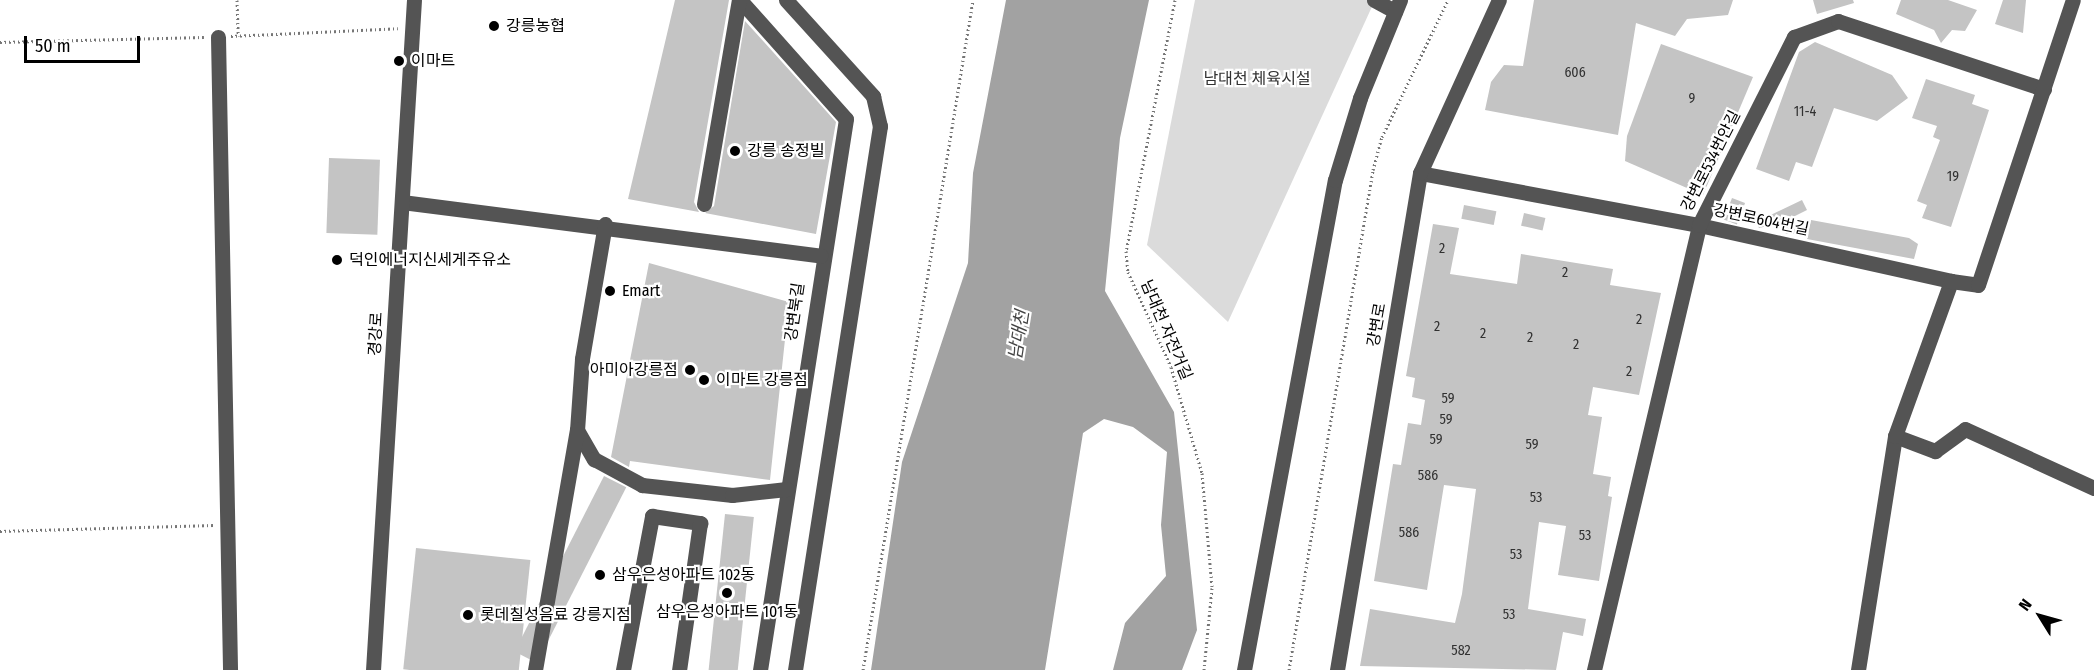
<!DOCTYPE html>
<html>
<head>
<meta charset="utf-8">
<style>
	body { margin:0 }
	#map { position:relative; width:2094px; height:670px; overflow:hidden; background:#fff; font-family:"Fira Sans Condensed","Noto Sans KR",sans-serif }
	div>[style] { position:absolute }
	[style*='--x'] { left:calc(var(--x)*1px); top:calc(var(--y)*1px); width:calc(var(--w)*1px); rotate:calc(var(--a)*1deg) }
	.green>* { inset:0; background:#dbdbdb }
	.water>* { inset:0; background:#a2a2a2 }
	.building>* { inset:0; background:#c4c4c4; transform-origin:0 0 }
	.path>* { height:3px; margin-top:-1.5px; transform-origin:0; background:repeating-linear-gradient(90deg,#767676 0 1.5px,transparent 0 4.5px) }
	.minor>* { height:15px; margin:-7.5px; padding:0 7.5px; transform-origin:7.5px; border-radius:7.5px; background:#545454 }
	.dots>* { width:16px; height:16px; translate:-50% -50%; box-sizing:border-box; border:3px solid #fff; border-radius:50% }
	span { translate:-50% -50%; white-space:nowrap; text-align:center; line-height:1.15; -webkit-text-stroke:4.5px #fff; paint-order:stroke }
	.number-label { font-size:14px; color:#313131 }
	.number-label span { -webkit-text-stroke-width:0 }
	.poi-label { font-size:16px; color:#000 }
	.left { translate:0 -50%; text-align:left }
	.right { translate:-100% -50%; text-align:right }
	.park-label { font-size:16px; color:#323232 }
	.street-label { font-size:16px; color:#000 }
	.water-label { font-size:18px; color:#434343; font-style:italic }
	.north { position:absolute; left:2010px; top:586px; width:60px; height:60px; -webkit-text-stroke:4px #fff; paint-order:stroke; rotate:307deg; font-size:16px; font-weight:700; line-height:24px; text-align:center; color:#000 }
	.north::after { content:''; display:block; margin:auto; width:21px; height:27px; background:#000; clip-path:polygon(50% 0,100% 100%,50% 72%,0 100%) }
	.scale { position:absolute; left:24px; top:36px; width:116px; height:27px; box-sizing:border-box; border:3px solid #000; border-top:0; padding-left:8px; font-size:18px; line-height:21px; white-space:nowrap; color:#000; -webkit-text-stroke:4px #fff; paint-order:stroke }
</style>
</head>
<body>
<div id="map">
	<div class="green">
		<i style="clip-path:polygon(1195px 0,1375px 0,1228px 322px,1147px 245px)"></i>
	</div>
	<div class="water">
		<i style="clip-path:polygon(1006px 0,1149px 0,1120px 138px,1105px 291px,1174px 412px,1197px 630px,1182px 670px,1113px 670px,1125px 623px,1166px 576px,1161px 525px,1167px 452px,1133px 427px,1104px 419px,1083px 433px,1045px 670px,871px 670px,902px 462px,968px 263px,973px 173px)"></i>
	</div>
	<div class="building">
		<i style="clip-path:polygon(675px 0,729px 0,694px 202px,699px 212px,628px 199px)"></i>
		<i style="clip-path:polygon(1534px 0,1733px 0,1728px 15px,1687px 19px,1675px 36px,1636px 23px,1618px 135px,1485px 110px,1491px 82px,1504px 65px,1523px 66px)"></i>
		<i style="clip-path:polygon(1813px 0,1853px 0,1854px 3px,1817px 14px)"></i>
		<i style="clip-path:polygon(1901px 0,1948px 0,1977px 10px,1965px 31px,1952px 30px,1941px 43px,1934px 30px,1896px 14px)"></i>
		<i style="clip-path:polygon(2003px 0,2026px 0,2023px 33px,1995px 24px)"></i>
		<i style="clip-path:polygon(745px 21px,836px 122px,816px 234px,705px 213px,714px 206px)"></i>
		<i style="clip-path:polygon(1815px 42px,1892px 75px,1908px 98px,1877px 121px,1834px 108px,1812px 167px,1796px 162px,1789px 181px,1756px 169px,1799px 52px)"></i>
		<i style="clip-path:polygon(1661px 44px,1753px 77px,1703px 195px,1625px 161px,1627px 136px)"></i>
		<i style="clip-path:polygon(1926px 79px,1975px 95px,1972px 104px,1989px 110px,1951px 227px,1922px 218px,1927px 205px,1917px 201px,1940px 140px,1933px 137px,1937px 126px,1912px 118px)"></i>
		<i style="left:329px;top:158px;width:51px;height:75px;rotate:2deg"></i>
		<i style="left:1732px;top:198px;width:14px;height:23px;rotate:21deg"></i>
		<i style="clip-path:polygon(1802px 200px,1807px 210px,1791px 218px,1799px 234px,1786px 234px,1781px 223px,1759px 228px,1756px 222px)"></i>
		<i style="left:1464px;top:205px;width:33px;height:14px;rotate:11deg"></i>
		<i style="left:1524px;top:213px;width:22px;height:13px;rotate:13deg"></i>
		<i style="clip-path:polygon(1811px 220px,1909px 238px,1918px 244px,1914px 259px,1807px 239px)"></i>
		<i style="clip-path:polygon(1433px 224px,1459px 228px,1450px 274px,1517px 284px,1521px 254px,1613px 269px,1610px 285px,1661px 293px,1639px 395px,1593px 387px,1588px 415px,1602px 417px,1593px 474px,1611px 477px,1608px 496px,1612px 497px,1599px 581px,1558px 575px,1566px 526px,1539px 522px,1528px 609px,1586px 619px,1583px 636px,1563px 632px,1556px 670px,1360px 666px,1370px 609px,1455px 623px,1462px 594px,1476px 489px,1444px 485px,1427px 590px,1374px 581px,1393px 464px,1401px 465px,1408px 423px,1421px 425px,1425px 400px,1412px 397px,1415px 378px,1406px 376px)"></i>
		<i style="clip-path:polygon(649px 263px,789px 302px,770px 480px,630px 461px,629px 467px,611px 457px)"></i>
		<i style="left:604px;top:476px;width:25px;height:197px;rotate:27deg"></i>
		<i style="left:725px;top:514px;width:29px;height:158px;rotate:6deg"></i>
		<i style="left:416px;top:548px;width:115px;height:122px;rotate:6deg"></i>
	</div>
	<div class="path">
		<i style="--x:237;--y:0;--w:36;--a:88"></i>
		<i style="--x:1175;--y:0;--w:256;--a:101"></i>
		<i style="--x:1126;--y:251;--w:21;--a:85"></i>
		<i style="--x:1128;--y:272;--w:104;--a:65.6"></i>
		<i style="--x:1171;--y:367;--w:110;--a:73.7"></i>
		<i style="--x:1202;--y:473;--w:115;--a:85"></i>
		<i style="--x:1212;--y:588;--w:82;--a:95.6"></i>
		<i style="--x:231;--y:36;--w:167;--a:-2.7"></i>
		<i style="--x:0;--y:42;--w:204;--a:-1.4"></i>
		<i style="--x:0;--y:531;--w:214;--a:-1.6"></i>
		<i style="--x:863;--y:670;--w:679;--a:-80.68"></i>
		<i style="--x:1289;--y:670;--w:507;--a:-80.46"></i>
		<i style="--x:1373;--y:170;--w:34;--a:-75"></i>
		<i style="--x:1382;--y:137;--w:152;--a:-64.3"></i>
	</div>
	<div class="minor">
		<i style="--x:740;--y:0;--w:159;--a:48.3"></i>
		<i style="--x:846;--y:119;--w:558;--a:98.87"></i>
		<i style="--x:786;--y:0;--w:130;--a:47.8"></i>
		<i style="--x:873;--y:96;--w:31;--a:77"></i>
		<i style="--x:880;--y:126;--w:551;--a:98.88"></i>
		<i style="--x:1374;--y:0;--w:24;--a:28"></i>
		<i style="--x:218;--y:37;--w:633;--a:88.91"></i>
		<i style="--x:1420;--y:173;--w:284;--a:10.6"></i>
		<i style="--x:1699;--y:225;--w:258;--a:12.5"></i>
		<i style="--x:402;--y:202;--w:422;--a:7.3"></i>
		<i style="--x:704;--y:204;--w:207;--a:-80.3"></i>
		<i style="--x:605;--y:224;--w:137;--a:99.7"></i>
		<i style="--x:582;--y:359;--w:71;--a:94"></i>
		<i style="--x:577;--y:430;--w:34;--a:60"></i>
		<i style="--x:594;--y:459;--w:55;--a:28.4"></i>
		<i style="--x:642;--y:485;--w:91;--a:6.3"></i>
		<i style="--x:732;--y:495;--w:55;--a:-6.2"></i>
		<i style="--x:1895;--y:436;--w:43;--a:20.6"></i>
		<i style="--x:1935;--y:451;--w:37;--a:-36"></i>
		<i style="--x:1965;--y:429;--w:142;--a:24.6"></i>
		<i style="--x:373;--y:670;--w:671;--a:-86.5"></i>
		<i style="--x:535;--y:670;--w:244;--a:-80.1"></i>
		<i style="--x:623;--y:670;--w:157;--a:-79.3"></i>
		<i style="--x:652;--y:516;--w:49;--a:8.3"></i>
		<i style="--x:700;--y:523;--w:148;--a:98.1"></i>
		<i style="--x:1244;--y:670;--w:498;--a:-79.5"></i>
		<i style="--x:1335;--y:180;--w:86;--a:-73"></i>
		<i style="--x:1360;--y:98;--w:106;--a:-67.8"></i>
		<i style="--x:1337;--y:670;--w:504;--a:-80.52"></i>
		<i style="--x:1420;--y:173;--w:190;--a:-65.5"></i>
		<i style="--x:1594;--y:670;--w:457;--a:-76.7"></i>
		<i style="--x:1699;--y:225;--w:211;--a:-63.2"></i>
		<i style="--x:1794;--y:37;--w:47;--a:-20"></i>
		<i style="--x:1838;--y:21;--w:217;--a:18.3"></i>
		<i style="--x:1858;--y:670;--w:237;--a:-81"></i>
		<i style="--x:1895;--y:436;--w:165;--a:-70.1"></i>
		<i style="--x:1951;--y:281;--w:27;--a:8"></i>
		<i style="--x:1978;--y:285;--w:300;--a:-71.6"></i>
	</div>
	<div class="dots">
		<i style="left:494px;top:26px;background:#000"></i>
		<i style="left:399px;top:61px;background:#000"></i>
		<i style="left:735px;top:151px;background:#000"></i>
		<i style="left:337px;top:260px;background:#000"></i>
		<i style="left:610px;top:291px;background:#000"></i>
		<i style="left:690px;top:370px;background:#000"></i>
		<i style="left:704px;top:380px;background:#000"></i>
		<i style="left:600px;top:575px;background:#000"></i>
		<i style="left:727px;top:593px;background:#000"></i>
		<i style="left:468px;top:615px;background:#000"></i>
	</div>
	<div class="number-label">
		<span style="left:1575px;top:73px">606</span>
		<span style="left:1692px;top:99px">9</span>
		<span style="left:1805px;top:112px">11-4</span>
		<span style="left:1953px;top:177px">19</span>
		<span style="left:1442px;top:249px">2</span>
		<span style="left:1565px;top:273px">2</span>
		<span style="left:1639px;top:320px">2</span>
		<span style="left:1437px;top:327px">2</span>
		<span style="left:1483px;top:334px">2</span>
		<span style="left:1530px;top:338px">2</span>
		<span style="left:1576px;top:345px">2</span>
		<span style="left:1629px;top:372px">2</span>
		<span style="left:1448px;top:399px">59</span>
		<span style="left:1446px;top:420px">59</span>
		<span style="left:1436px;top:440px">59</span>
		<span style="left:1532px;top:445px">59</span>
		<span style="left:1428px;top:476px">586</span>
		<span style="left:1536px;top:498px">53</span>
		<span style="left:1409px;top:533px">586</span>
		<span style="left:1585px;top:536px">53</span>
		<span style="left:1516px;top:555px">53</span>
		<span style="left:1509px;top:615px">53</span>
		<span style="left:1461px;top:651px">582</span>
	</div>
	<div class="poi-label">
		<span class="left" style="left:506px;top:26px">강릉농협</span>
		<span class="left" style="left:411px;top:61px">이마트</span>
		<span class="left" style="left:747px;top:151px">강릉 송정빌</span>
		<span class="left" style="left:349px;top:260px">덕인에너지신세게주유소</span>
		<span class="left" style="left:622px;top:291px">Emart</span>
		<span class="right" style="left:678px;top:370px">아미아강릉점</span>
		<span class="left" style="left:716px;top:380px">이마트 강릉점</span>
		<span class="left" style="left:612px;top:575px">삼우은성아파트 102동</span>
		<span style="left:727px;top:612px">삼우은성아파트 101동</span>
		<span class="left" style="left:480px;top:615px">롯데칠성음료 강릉지점</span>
	</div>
	<div class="park-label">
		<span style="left:1257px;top:79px">남대천 체육시설</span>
	</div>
	<div class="street-label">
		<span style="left:1711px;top:161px;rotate:-63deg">강변로534번안길</span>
		<span style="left:1761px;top:220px;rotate:12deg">강변로604번길</span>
		<span style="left:795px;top:312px;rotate:-82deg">강변북길</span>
		<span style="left:1377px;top:325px;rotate:-80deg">강변로</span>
		<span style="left:1166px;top:330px;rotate:67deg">남대천 자전거길</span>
		<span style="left:376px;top:334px;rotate:-87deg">경강로</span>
	</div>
	<div class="water-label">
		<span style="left:1019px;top:335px;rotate:-81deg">남대천</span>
	</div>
	<div class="north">N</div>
	<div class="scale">50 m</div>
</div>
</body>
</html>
